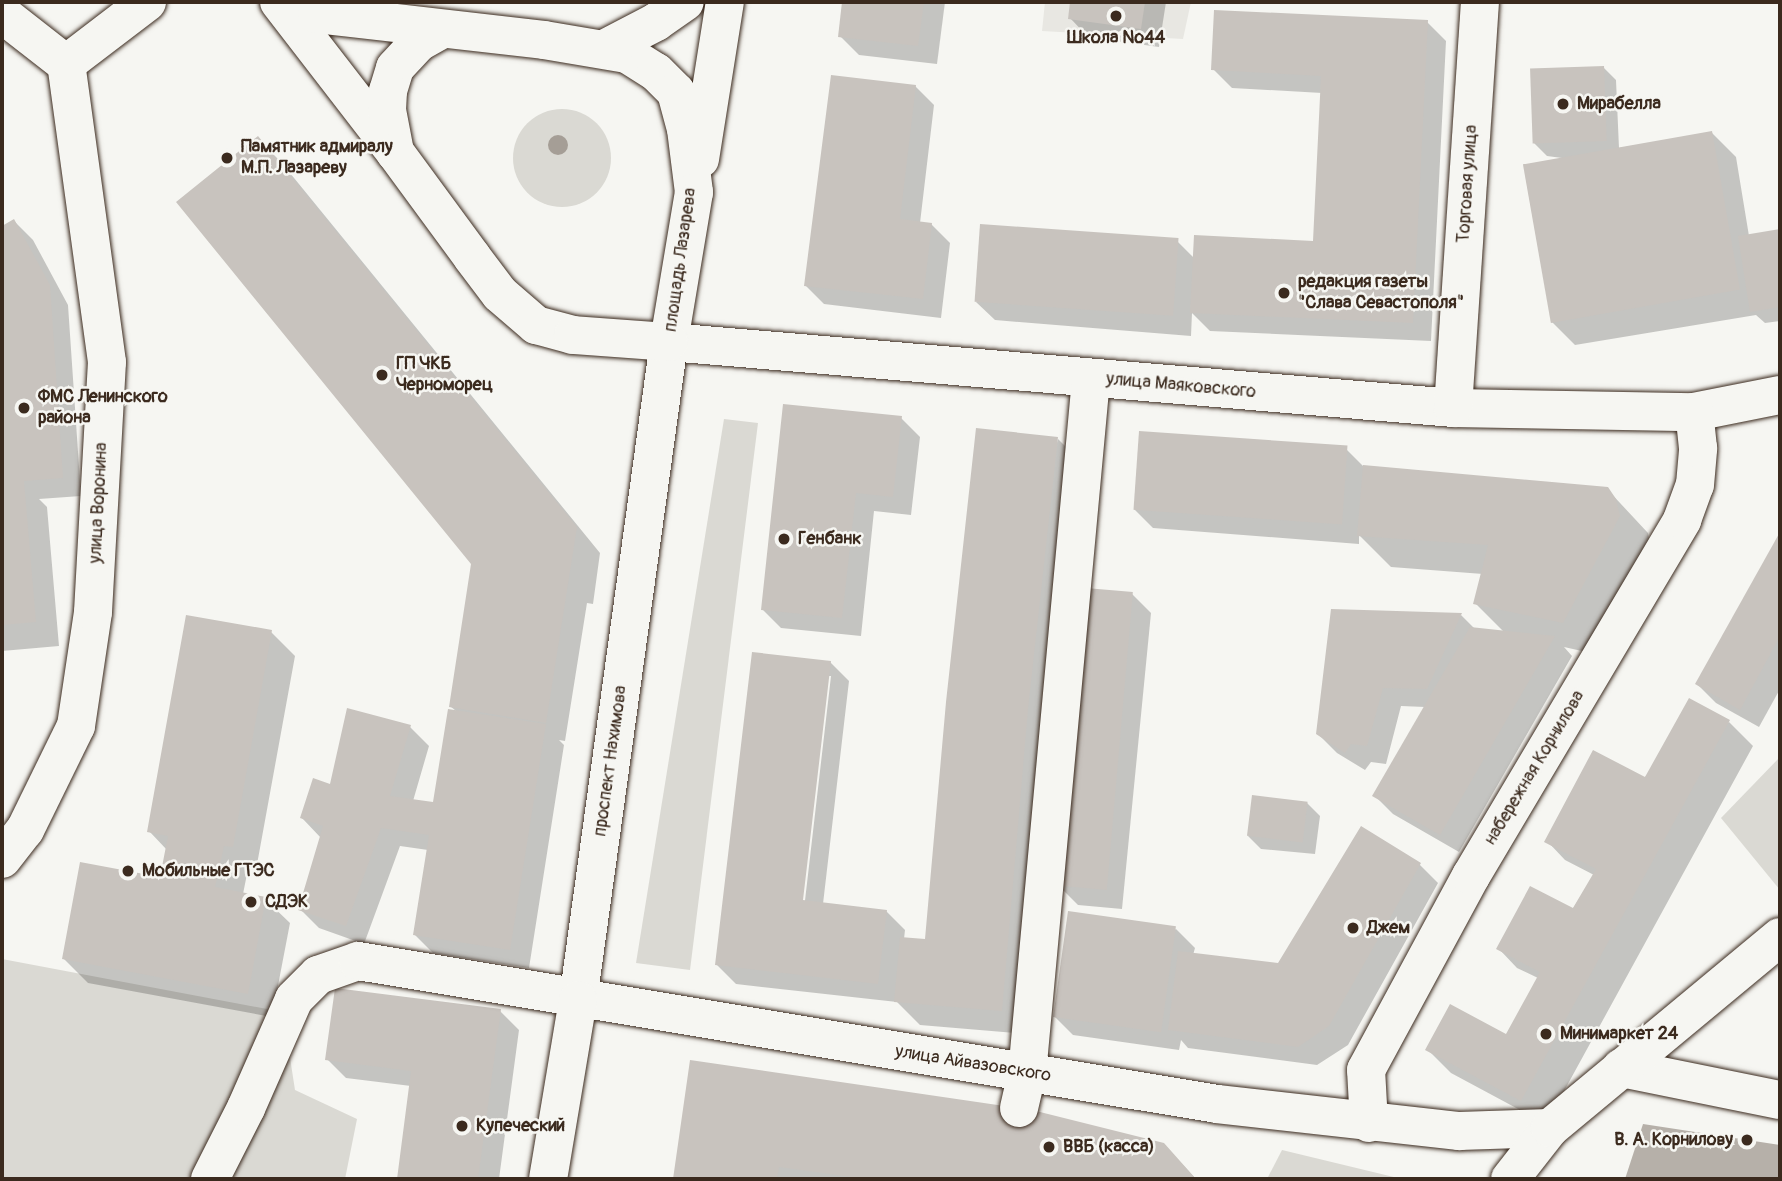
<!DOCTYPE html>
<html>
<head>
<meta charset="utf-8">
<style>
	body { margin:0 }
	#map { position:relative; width:1782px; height:1181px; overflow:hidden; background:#f6f6f2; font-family:Pangolin,sans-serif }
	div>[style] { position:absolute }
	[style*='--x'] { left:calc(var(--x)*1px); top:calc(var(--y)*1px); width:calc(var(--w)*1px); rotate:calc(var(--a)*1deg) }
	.built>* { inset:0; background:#e8e7e2 }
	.green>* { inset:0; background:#dad9d3 }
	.round { border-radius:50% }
	.water>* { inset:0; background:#b6b0a9 }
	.shadow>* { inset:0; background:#0003 }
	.building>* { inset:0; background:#c8c3be; transform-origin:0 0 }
	.roads { filter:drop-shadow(0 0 2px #3b2a1e) drop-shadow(0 0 2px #3b2a1e) }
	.minor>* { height:38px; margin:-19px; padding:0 19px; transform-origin:19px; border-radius:19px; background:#f6f6f2 }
	.major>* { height:38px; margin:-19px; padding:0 19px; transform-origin:19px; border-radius:19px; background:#f6f6f2 }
	.trees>* { width:20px; height:20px; margin:-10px; border-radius:50%; background:#a59e96 }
	.dots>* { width:19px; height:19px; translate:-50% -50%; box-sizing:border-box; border:4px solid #f6f6f2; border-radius:50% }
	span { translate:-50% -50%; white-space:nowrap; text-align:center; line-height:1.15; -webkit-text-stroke:5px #f6f6f2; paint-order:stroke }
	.poi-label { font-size:18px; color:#3b2a1e; font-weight:700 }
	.left { translate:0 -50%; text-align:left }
	.right { translate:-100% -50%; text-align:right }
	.street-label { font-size:18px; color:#3b2a1e }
	.frame { position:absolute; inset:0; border:4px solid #3b2a1e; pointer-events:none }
</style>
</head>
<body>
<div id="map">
	<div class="built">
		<i style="clip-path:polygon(1045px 2px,1191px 2px,1183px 39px,1042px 31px)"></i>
	</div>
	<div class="green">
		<i class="round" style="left:513px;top:109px;width:98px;height:98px"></i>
		<i style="clip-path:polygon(724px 419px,758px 423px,690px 970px,636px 963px)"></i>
		<i style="clip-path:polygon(1780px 757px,1780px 890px,1721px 818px)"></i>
		<i style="clip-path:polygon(2px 959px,283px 1012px,295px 1090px,357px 1119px,345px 1179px,2px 1179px)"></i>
		<i style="clip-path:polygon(1282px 1150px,1402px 1179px,1267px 1179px)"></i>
	</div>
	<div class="water">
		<i style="clip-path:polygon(1643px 1124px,1780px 1145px,1780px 1179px,1625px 1179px)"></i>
	</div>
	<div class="shadow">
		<i style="clip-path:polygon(844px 2px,945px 2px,937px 64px,859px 55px,840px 36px)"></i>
		<i style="clip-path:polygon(1072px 2px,1166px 2px,1159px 47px,1088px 37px,1070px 18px)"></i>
		<i style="clip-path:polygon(1427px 22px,1446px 41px,1431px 341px,1210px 331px,1192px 313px,1191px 336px,995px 320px,976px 302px,1177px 241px,1194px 258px,1314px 242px,1322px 93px,1232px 88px,1213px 69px)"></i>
		<i style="clip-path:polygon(1603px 67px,1616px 80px,1619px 148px,1712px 133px,1736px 157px,1749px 236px,1780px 231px,1780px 321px,1765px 323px,1756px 315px,1575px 345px,1551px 321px,1562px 158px,1547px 156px,1534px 143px)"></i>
		<i style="clip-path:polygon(915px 86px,934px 105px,920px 223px,931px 224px,950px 243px,941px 318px,824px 304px,806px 286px)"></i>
		<i style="clip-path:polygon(257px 138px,281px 162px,600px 553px,593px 604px,587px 603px,565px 741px,559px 740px,564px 745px,529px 968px,433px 953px,414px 934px,428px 850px,400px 846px,364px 944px,319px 928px,300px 909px,321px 838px,302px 818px,331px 786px,410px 727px,429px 746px,413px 801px,434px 804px,456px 711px,450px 706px,473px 564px)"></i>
		<i style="clip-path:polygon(14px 221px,33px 240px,68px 305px,81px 496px,39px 499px,47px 507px,59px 646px,2px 651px,2px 228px)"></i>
		<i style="clip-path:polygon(901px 418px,920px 437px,911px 515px,874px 511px,861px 636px,781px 628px,762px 609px)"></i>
		<i style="clip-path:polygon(evenodd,1058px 439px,1082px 463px,1026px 1034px,920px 1025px,897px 1002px,736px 984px,717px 965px,830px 662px,849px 681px,823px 904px,886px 911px,905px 930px,904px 939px,927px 941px,1058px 439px,827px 676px,831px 676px,804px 909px,800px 909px,827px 676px)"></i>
		<i style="clip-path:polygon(1346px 449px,1364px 467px,1607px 489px,1648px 533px,1651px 549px,1595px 654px,1564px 647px,1572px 656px,1459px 852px,1393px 814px,1374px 795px,1425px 707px,1401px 706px,1386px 764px,1371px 762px,1365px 770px,1337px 753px,1318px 734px,1461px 615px,1475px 629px,1504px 632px,1475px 603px,1483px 574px,1391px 567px,1359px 535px,1359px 544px,1153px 528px,1134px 509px)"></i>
		<i style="clip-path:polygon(1780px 535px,1780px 689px,1759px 727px,1716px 703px,1697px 684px)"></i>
		<i style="clip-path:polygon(1132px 594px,1151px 613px,1122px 909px,1078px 905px,1059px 886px)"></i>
		<i style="clip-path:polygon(271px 632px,295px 656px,256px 870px,248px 869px,243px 894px,265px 899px,290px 923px,272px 1017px,88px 983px,64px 959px,161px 879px,167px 850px,149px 831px)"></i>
		<i style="clip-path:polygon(1729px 722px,1753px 746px,1546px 1124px,1451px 1073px,1427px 1049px,1506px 1036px,1538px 978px,1517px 968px,1499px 949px,1572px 910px,1594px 875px,1565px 860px,1547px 841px)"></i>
		<i style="clip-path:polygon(1307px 803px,1320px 816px,1315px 854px,1261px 849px,1248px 836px)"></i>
		<i style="clip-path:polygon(1419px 864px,1438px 883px,1348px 1045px,1317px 1065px,1188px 1048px,1181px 1040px,1179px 1050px,1073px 1035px,1054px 1016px,1176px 929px,1195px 948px,1193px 955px,1279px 964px)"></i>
		<i style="clip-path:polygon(500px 1011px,519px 1030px,499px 1179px,399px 1179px,411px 1086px,346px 1078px,327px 1059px)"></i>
		<i style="clip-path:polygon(691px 1062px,1182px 1164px,1196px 1179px,674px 1179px)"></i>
	</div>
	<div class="building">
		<i style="clip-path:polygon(842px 2px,924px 2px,918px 46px,838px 37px)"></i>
		<i style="clip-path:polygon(1070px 2px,1145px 2px,1141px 29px,1068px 19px)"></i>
		<i style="clip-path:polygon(1214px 10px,1428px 20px,1413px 323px,1190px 313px,1194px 235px,1313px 241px,1321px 76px,1211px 70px)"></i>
		<i style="left:1604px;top:66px;width:75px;height:74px;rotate:88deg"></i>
		<i style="clip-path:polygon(831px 75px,916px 85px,900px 219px,932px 223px,923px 299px,804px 286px)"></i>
		<i style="left:1712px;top:131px;width:161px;height:192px;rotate:80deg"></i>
		<i style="clip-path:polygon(258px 136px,577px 527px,546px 723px,449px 707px,471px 564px,176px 202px)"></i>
		<i style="clip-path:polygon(14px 219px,50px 285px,63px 478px,24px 481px,36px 622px,2px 625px,2px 226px)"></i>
		<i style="left:980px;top:224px;width:199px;height:78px;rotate:4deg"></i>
		<i style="clip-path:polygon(1780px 229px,1780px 307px,1750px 312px,1738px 236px)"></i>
		<i style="clip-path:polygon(783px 404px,902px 416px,893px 497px,856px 493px,842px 618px,761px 610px)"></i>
		<i style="clip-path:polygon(976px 428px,1058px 437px,1028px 709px,1002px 1011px,894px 1002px,900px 937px,925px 939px,946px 702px)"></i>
		<i style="left:1139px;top:431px;width:209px;height:79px;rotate:4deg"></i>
		<i style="clip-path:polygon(1363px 465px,1608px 487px,1616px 499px,1620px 516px,1563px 623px,1473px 604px,1488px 545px,1357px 536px)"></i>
		<i style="clip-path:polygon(1780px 532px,1780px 636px,1740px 710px,1695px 684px)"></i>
		<i style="left:1086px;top:588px;width:47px;height:299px;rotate:5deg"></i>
		<i style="clip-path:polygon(1331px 609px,1462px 613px,1427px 689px,1383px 688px,1367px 746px,1351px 744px,1345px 753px,1316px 734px)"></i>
		<i style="clip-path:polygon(186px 615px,272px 630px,233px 847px,224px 846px,215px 887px,266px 897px,248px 994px,62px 959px,80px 862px,160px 877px,168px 836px,147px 832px)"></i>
		<i style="clip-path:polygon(1470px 627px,1555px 636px,1440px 835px,1372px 796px)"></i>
		<i style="clip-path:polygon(752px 652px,831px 661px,803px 900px,887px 910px,878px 984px,715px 965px)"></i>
		<i style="clip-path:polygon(1689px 698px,1730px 720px,1521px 1101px,1425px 1050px,1450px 1004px,1506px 1034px,1540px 972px,1496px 949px,1530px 886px,1573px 908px,1596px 869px,1544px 842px,1593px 750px,1645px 777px)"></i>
		<i style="clip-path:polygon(347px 708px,411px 725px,390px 796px,433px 802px,448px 709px,546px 724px,510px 950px,413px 935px,429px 835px,381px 828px,346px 926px,298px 910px,323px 826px,300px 818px,313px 778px,330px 784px)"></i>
		<i style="left:1252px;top:795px;width:56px;height:41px;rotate:7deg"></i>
		<i style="clip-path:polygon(1361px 826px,1421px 863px,1329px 1026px,1298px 1047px,1168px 1030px,1178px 951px,1278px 963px)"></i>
		<i style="left:1068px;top:911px;width:109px;height:107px;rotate:8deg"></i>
		<i style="clip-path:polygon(335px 988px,501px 1009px,478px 1179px,397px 1179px,411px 1071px,325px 1060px)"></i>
		<i style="clip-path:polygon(690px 1060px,1032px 1110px,1164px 1143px,1196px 1179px,866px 1179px,779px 1167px,777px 1179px,673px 1179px)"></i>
	</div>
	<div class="roads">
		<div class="minor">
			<i style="--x:279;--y:2;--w:190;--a:52.3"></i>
			<i style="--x:2;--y:14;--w:81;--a:38"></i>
			<i style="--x:66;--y:64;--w:102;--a:-37.4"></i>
			<i style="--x:669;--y:342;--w:787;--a:4.81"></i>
			<i style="--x:1453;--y:408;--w:241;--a:1"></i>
			<i style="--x:1694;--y:412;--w:88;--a:-11.2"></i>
			<i style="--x:1453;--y:408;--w:407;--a:-86.2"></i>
			<i style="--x:2;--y:859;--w:37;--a:-52"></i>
			<i style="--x:25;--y:830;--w:116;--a:-63.9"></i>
			<i style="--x:76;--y:726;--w:115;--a:-81.5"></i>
			<i style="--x:93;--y:612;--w:250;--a:-86.8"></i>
			<i style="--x:107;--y:362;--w:301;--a:-97.8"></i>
			<i style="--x:1621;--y:1068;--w:162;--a:11.4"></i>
			<i style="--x:1019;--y:1108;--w:35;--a:-77"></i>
			<i style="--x:1027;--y:1074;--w:698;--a:-84.74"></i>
			<i style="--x:1369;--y:1123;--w:53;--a:-93.2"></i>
			<i style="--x:1366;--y:1070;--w:221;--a:-61.6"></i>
			<i style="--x:1471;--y:876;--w:414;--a:-59.3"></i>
			<i style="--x:1682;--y:520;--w:37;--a:-70"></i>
			<i style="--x:1695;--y:485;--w:37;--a:-85"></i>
			<i style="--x:1698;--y:448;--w:36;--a:-96"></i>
			<i style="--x:210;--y:1179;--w:80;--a:-63.1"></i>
			<i style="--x:246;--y:1108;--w:119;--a:-66.2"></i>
			<i style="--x:294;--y:999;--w:34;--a:-45"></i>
			<i style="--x:318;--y:975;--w:42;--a:-19.3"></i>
			<i style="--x:358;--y:961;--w:871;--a:9.45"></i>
			<i style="--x:1217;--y:1104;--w:244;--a:6.4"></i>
			<i style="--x:1459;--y:1131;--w:91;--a:-1.9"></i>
			<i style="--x:1510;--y:1179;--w:65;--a:-51.9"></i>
			<i style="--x:1550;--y:1128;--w:299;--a:-39.7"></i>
		</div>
		<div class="major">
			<i style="--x:291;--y:2;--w:29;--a:25"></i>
			<i style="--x:317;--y:14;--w:228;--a:6.5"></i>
			<i style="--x:544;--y:40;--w:84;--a:9.6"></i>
			<i style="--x:627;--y:54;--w:34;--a:32"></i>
			<i style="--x:656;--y:72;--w:28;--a:45"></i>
			<i style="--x:676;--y:92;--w:38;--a:75"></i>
			<i style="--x:686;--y:129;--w:64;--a:82.8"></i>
			<i style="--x:694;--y:192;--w:152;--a:99.5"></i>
			<i style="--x:669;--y:342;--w:664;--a:97.87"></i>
			<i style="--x:578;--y:1000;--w:181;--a:99.5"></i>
			<i style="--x:441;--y:30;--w:25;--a:151"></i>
			<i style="--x:419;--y:42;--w:35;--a:133"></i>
			<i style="--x:395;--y:68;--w:24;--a:107"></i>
			<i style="--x:388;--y:91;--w:19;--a:93"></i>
			<i style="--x:387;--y:110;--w:43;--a:79.2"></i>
			<i style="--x:395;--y:152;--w:130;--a:53.7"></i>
			<i style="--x:472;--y:257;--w:46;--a:52.9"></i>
			<i style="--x:500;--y:294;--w:48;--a:40.7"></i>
			<i style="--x:536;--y:325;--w:38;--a:15"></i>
			<i style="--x:573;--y:335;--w:96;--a:4.2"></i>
			<i style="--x:604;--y:49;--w:59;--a:-27.4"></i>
			<i style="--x:656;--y:22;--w:35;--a:-35"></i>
			<i style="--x:700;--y:159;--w:159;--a:-81"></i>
		</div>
	</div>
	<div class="trees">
		<i style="left:558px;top:145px"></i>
	</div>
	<div class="dots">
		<i style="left:1116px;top:16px;background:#3b2a1e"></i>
		<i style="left:1563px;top:104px;background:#3b2a1e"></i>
		<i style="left:227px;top:158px;background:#3b2a1e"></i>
		<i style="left:1284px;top:293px;background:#3b2a1e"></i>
		<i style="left:382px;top:375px;background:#3b2a1e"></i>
		<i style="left:24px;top:408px;background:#3b2a1e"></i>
		<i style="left:784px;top:539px;background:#3b2a1e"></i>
		<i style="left:128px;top:871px;background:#3b2a1e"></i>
		<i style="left:251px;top:902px;background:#3b2a1e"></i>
		<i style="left:1353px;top:928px;background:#3b2a1e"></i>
		<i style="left:1546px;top:1034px;background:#3b2a1e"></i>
		<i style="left:462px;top:1126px;background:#3b2a1e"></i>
		<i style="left:1747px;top:1140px;background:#3b2a1e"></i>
		<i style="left:1049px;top:1147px;background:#3b2a1e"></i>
	</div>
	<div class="poi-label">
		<span style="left:1116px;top:38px">Школа №44</span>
		<span class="left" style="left:1577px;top:104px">Мирабелла</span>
		<span class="left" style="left:241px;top:158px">Памятник адмиралу<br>М.П. Лазареву</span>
		<span class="left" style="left:1298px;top:293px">редакция газеты<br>"Слава Севастополя"</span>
		<span class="left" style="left:396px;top:375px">ГП ЧКБ<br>Черноморец</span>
		<span class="left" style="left:38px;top:408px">ФМС Ленинского<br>района</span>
		<span class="left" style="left:798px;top:539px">Генбанк</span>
		<span class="left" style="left:142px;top:871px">Мобильные ГТЭС</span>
		<span class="left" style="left:265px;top:902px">СДЭК</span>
		<span class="left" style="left:1367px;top:928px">Джем</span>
		<span class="left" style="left:1560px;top:1034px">Минимаркет 24</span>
		<span class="left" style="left:476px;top:1126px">Купеческий</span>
		<span class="right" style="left:1733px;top:1140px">В. А. Корнилову</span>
		<span class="left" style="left:1063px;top:1147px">ВВБ (касса)</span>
	</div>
	<div class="street-label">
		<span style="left:1468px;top:184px;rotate:-86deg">Торговая улица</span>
		<span style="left:681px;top:260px;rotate:-82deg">площадь Лазарева</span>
		<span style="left:1181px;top:386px;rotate:5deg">улица Маяковского</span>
		<span style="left:99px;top:503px;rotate:-87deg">улица Воронина</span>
		<span style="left:611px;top:761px;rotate:-82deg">проспект Нахимова</span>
		<span style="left:1535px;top:768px;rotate:-59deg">набережная Корнилова</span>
		<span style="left:973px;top:1064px;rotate:9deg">улица Айвазовского</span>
	</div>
	<div class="frame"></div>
</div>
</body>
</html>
